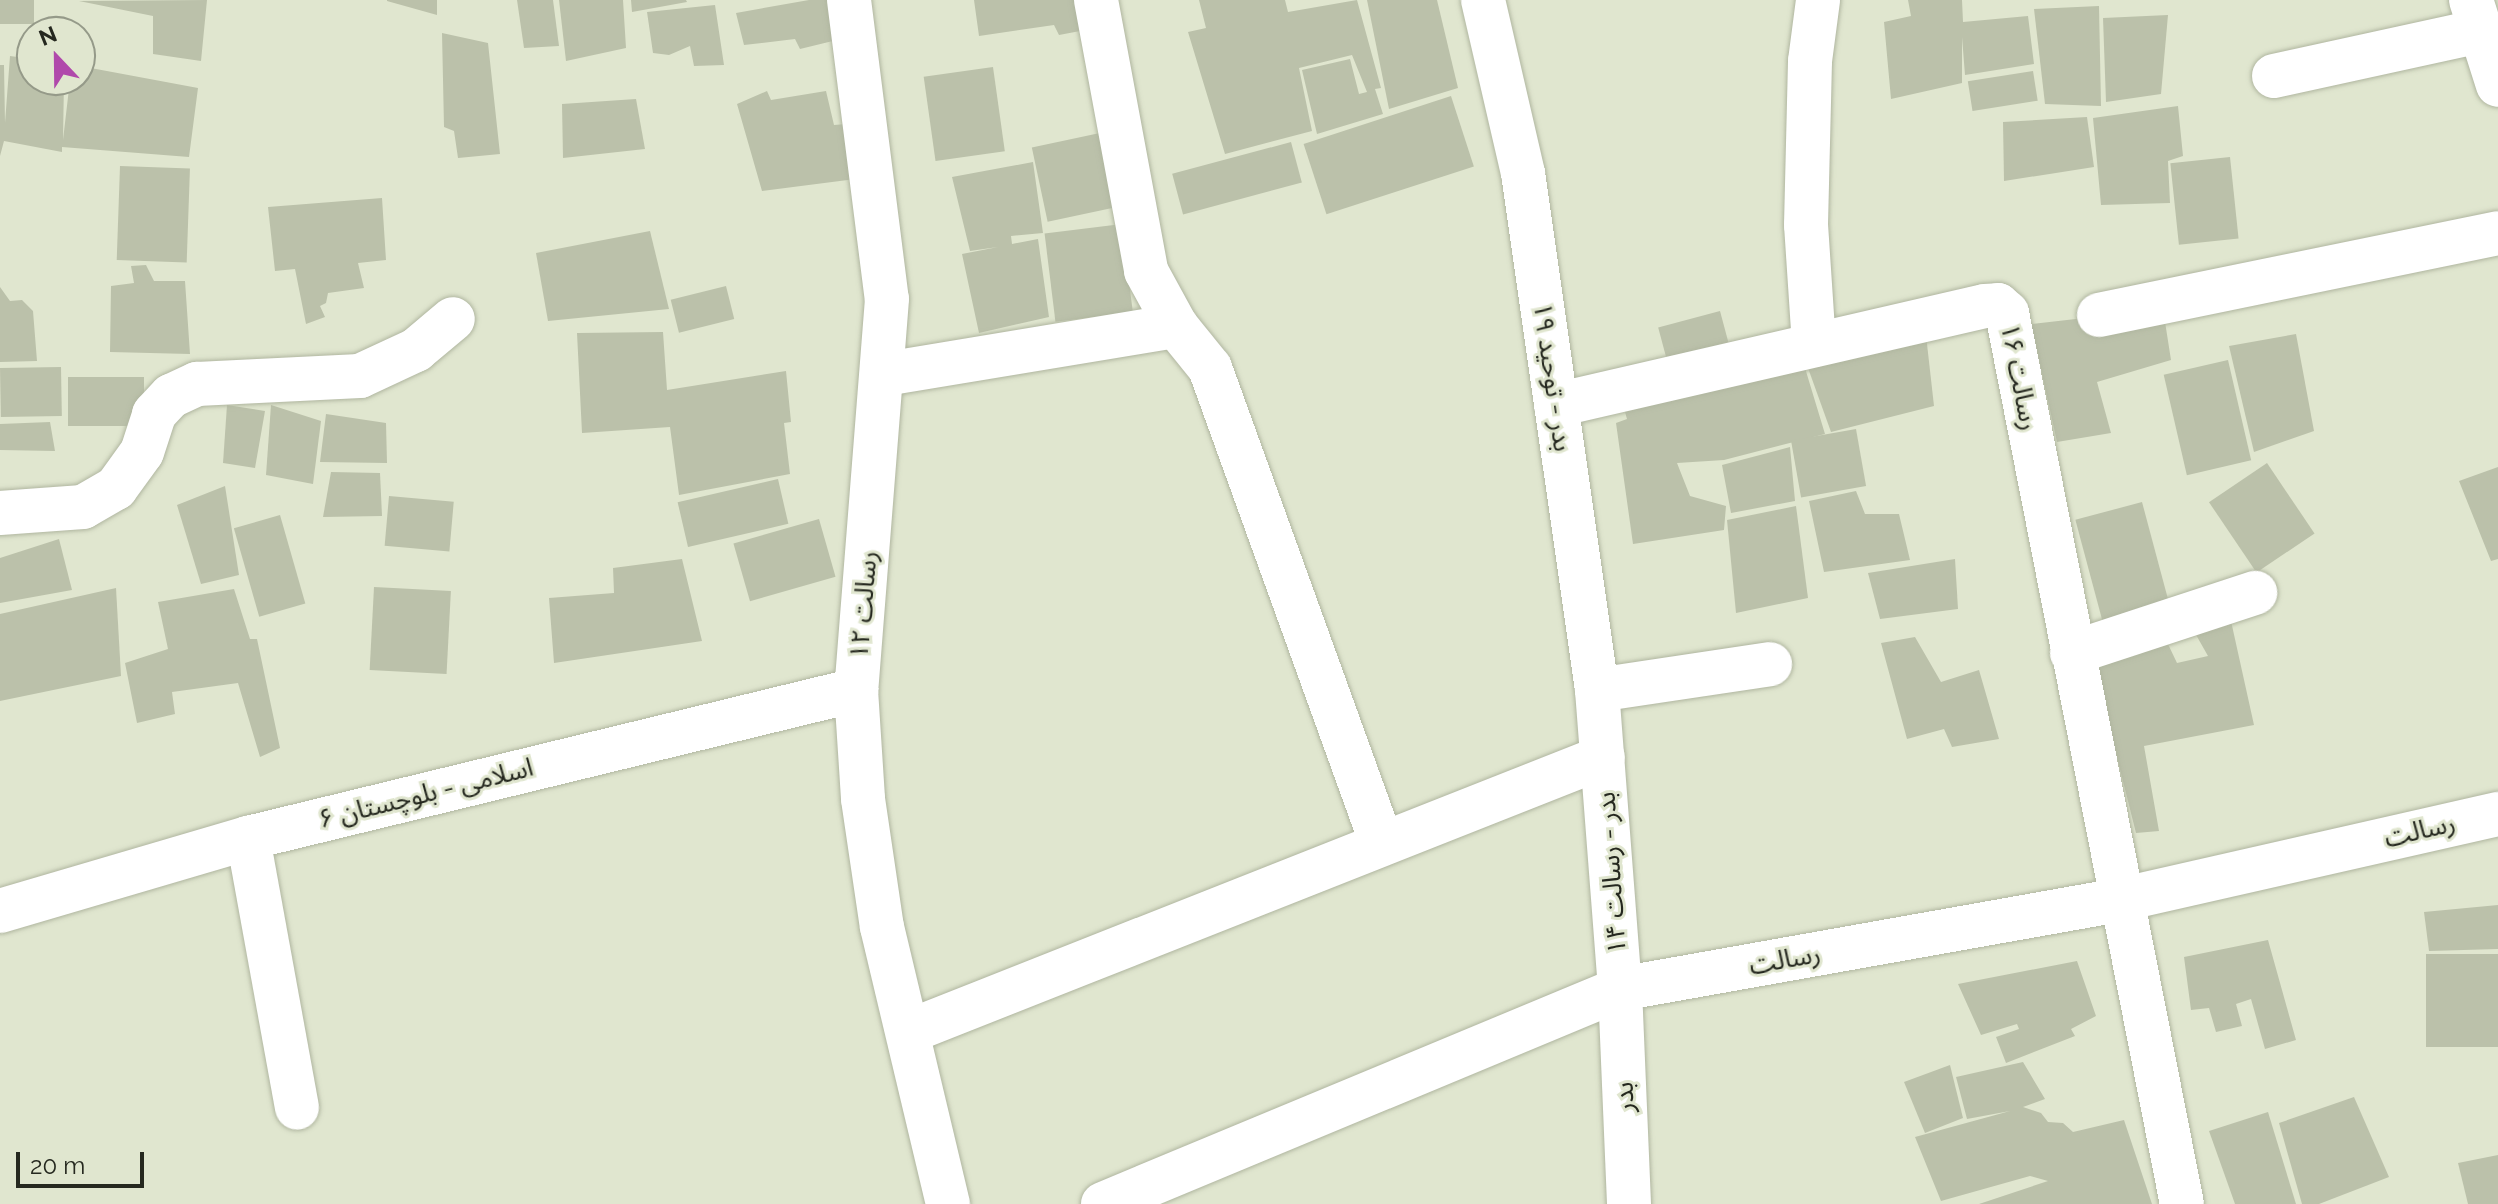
<!DOCTYPE html>
<html>
<head>
<meta charset="utf-8">
<style>
	body { margin:0 }
	#map { position:relative; width:2498px; height:1204px; overflow:hidden; background:#e0e6cf; font-family:Raleway,"Noto Sans Arabic",sans-serif }
	div>[style] { position:absolute }
	[style*='--x'] { left:calc(var(--x)*1px); top:calc(var(--y)*1px); width:calc(var(--w)*1px); rotate:calc(var(--a)*1deg) }
	.building>* { inset:0; background:#bbc1aa; transform-origin:0 0 }
	.roads { filter:drop-shadow(0 0 2px #b0b6a0) drop-shadow(0 0 2px #b0b6a0) }
	.minor>* { height:44px; margin:-22px; padding:0 22px; transform-origin:22px; border-radius:22px; background:#fff }
	.tertiary>* { height:44px; margin:-22px; padding:0 22px; transform-origin:22px; border-radius:22px; background:#fff }
	span { translate:-50% -50%; white-space:nowrap; text-align:center; line-height:1.15; -webkit-text-stroke:6px #e0e6cf; paint-order:stroke }
	.street-label { font-size:26px; color:#25281f }
	.north { position:absolute; left:16px; top:16px; width:80px; height:80px; box-sizing:border-box; background:#e0e6cf; border:2px solid #959a89; border-radius:50%; rotate:338deg; font-size:22px; font-weight:700; line-height:32px; text-align:center; color:#25281f }
	.north::after { content:''; display:block; margin:auto; width:28px; height:36px; background:#b048ab; clip-path:polygon(50% 0,100% 100%,50% 72%,0 100%) }
	.scale { position:absolute; left:16px; top:1152px; width:128px; height:36px; box-sizing:border-box; border:4px solid #25281f; border-top:0; padding-left:10px; font-size:24px; line-height:28px; white-space:nowrap; color:#25281f; -webkit-text-stroke:6px #e0e6cf; paint-order:stroke }
</style>
</head>
<body>
<div id="map">
	<div class="building">
		<i style="left:0;top:0;width:34px;height:24px"></i>
		<i style="clip-path:polygon(207px 0,201px 61px,153px 54px,153px 16px,79px 1px)"></i>
		<i style="clip-path:polygon(387px 0,437px 0,437px 15px,387px 1px)"></i>
		<i style="clip-path:polygon(517px 0,553px 0,559px 46px,524px 48px)"></i>
		<i style="clip-path:polygon(559px 0,623px 0,626px 48px,566px 61px)"></i>
		<i style="clip-path:polygon(631px 0,686px 0,687px 2px,632px 12px)"></i>
		<i style="clip-path:polygon(809px 0,842px 0,845px 38px,800px 49px,795px 39px,744px 45px,736px 13px)"></i>
		<i style="clip-path:polygon(974px 0,1092px 0,1096px 28px,1059px 35px,1054px 25px,979px 36px)"></i>
		<i style="clip-path:polygon(1199px 0,1285px 0,1288px 12px,1357px 0,1381px 88px,1375px 89px,1383px 114px,1317px 134px,1302px 70px,1350px 59px,1359px 94px,1367px 92px,1352px 55px,1299px 68px,1312px 131px,1225px 154px,1188px 32px,1206px 28px)"></i>
		<i style="clip-path:polygon(1367px 0,1437px 0,1458px 88px,1389px 109px)"></i>
		<i style="clip-path:polygon(1908px 0,1962px 0,1963px 22px,2028px 16px,2034px 64px,1965px 75px,1962px 37px,1962px 83px,1891px 99px,1884px 22px,1911px 16px)"></i>
		<i style="clip-path:polygon(715px 5px,724px 65px,694px 66px,690px 46px,669px 55px,653px 53px,647px 12px)"></i>
		<i style="clip-path:polygon(2099px 6px,2101px 106px,2045px 104px,2034px 9px)"></i>
		<i style="clip-path:polygon(2168px 15px,2161px 94px,2106px 102px,2103px 18px)"></i>
		<i style="clip-path:polygon(442px 33px,488px 43px,500px 154px,458px 158px,454px 131px,444px 127px)"></i>
		<i style="clip-path:polygon(10px 56px,32px 59px,32px 80px,64px 80px,63px 140px,70px 80px,80px 80px,80px 66px,198px 88px,189px 157px,62px 147px,62px 152px,4px 141px,0 156px,0 65px,4px 65px,5px 123px)"></i>
		<i style="left:993px;top:67px;width:85px;height:70px;rotate:82deg"></i>
		<i style="left:2033px;top:71px;width:30px;height:66px;rotate:81deg"></i>
		<i style="clip-path:polygon(767px 91px,771px 100px,826px 91px,834px 125px,859px 123px,871px 177px,762px 191px,737px 104px)"></i>
		<i style="left:1451px;top:96px;width:74px;height:155px;rotate:72deg"></i>
		<i style="clip-path:polygon(636px 99px,645px 149px,563px 158px,562px 104px)"></i>
		<i style="clip-path:polygon(2178px 106px,2183px 156px,2168px 161px,2170px 203px,2101px 205px,2093px 118px)"></i>
		<i style="clip-path:polygon(2087px 117px,2094px 167px,2004px 181px,2003px 122px)"></i>
		<i style="left:1114px;top:130px;width:76px;height:84px;rotate:78deg"></i>
		<i style="left:1291px;top:142px;width:42px;height:123px;rotate:75deg"></i>
		<i style="left:2230px;top:157px;width:82px;height:60px;rotate:84deg"></i>
		<i style="clip-path:polygon(1033px 162px,1043px 233px,1011px 236px,1012px 244px,1038px 239px,1049px 317px,979px 333px,962px 254px,998px 247px,970px 251px,952px 177px)"></i>
		<i style="left:120px;top:166px;width:70px;height:94px;rotate:2deg"></i>
		<i style="clip-path:polygon(382px 198px,386px 260px,358px 263px,364px 288px,328px 293px,326px 303px,320px 306px,325px 317px,306px 324px,295px 269px,275px 271px,268px 207px)"></i>
		<i style="left:1122px;top:224px;width:89px;height:78px;rotate:83deg"></i>
		<i style="clip-path:polygon(650px 231px,669px 309px,548px 321px,536px 253px)"></i>
		<i style="clip-path:polygon(146px 265px,154px 281px,185px 281px,190px 354px,110px 352px,111px 286px,134px 283px,131px 266px)"></i>
		<i style="left:726px;top:286px;width:34px;height:57px;rotate:76deg"></i>
		<i style="clip-path:polygon(0 287px,10px 301px,22px 300px,33px 311px,37px 361px,0 362px)"></i>
		<i style="clip-path:polygon(2163px 309px,2171px 360px,2097px 382px,2111px 433px,2057px 442px,2031px 324px)"></i>
		<i style="left:1720px;top:311px;width:38px;height:64px;rotate:75deg"></i>
		<i style="clip-path:polygon(663px 332px,667px 390px,786px 371px,791px 422px,784px 423px,790px 474px,679px 495px,670px 427px,582px 433px,577px 333px)"></i>
		<i style="clip-path:polygon(2296px 334px,2314px 431px,2254px 452px,2229px 346px)"></i>
		<i style="clip-path:polygon(1926px 335px,1934px 406px,1831px 432px,1808px 368px)"></i>
		<i style="left:2228px;top:360px;width:103px;height:66px;rotate:77deg"></i>
		<i style="left:61px;top:367px;width:49px;height:61px;rotate:89deg"></i>
		<i style="clip-path:polygon(1805px 368px,1825px 434px,1724px 460px,1677px 463px,1690px 496px,1726px 506px,1724px 530px,1633px 544px,1616px 423px,1627px 419px,1623px 405px)"></i>
		<i style="left:68px;top:377px;width:76px;height:49px"></i>
		<i style="clip-path:polygon(227px 405px,265px 411px,255px 468px,223px 463px)"></i>
		<i style="clip-path:polygon(271px 405px,321px 421px,313px 484px,266px 475px)"></i>
		<i style="clip-path:polygon(326px 414px,386px 423px,387px 463px,320px 462px)"></i>
		<i style="clip-path:polygon(50px 422px,55px 451px,0 450px,0 424px)"></i>
		<i style="left:1856px;top:429px;width:58px;height:66px;rotate:80deg"></i>
		<i style="clip-path:polygon(1790px 447px,1795px 501px,1731px 513px,1722px 465px)"></i>
		<i style="left:2267px;top:463px;width:85px;height:70px;rotate:56deg"></i>
		<i style="clip-path:polygon(2498px 467px,2498px 559px,2491px 561px,2459px 481px)"></i>
		<i style="clip-path:polygon(331px 472px,380px 473px,382px 516px,323px 517px)"></i>
		<i style="left:778px;top:479px;width:46px;height:103px;rotate:77deg"></i>
		<i style="clip-path:polygon(225px 486px,239px 575px,201px 584px,177px 505px)"></i>
		<i style="clip-path:polygon(1856px 491px,1865px 514px,1899px 514px,1910px 560px,1824px 572px,1809px 501px)"></i>
		<i style="left:389px;top:496px;width:65px;height:50px;rotate:5deg"></i>
		<i style="left:2142px;top:502px;width:106px;height:69px;rotate:75deg"></i>
		<i style="clip-path:polygon(1796px 506px,1808px 598px,1736px 613px,1727px 520px)"></i>
		<i style="left:280px;top:515px;width:92px;height:48px;rotate:74deg"></i>
		<i style="left:819px;top:519px;width:60px;height:89px;rotate:74deg"></i>
		<i style="clip-path:polygon(59px 539px,72px 590px,0 603px,0 558px)"></i>
		<i style="clip-path:polygon(682px 559px,702px 641px,554px 663px,549px 598px,614px 593px,613px 568px)"></i>
		<i style="clip-path:polygon(1955px 559px,1958px 609px,1880px 619px,1868px 573px)"></i>
		<i style="left:374px;top:587px;width:77px;height:83px;rotate:3deg"></i>
		<i style="clip-path:polygon(116px 588px,121px 676px,0 701px,0 614px)"></i>
		<i style="clip-path:polygon(234px 589px,250px 639px,257px 639px,280px 748px,260px 757px,238px 683px,172px 692px,175px 714px,137px 723px,125px 663px,168px 649px,158px 602px)"></i>
		<i style="clip-path:polygon(2231px 621px,2254px 725px,2144px 746px,2159px 831px,2136px 833px,2092px 658px,2167px 642px,2177px 663px,2208px 656px,2191px 626px)"></i>
		<i style="clip-path:polygon(1915px 637px,1941px 682px,1979px 670px,1999px 739px,1952px 747px,1944px 729px,1907px 739px,1881px 643px)"></i>
		<i style="clip-path:polygon(2498px 905px,2498px 949px,2429px 951px,2424px 912px)"></i>
		<i style="clip-path:polygon(2268px 940px,2296px 1040px,2265px 1049px,2251px 999px,2236px 1004px,2242px 1026px,2216px 1032px,2209px 1008px,2191px 1010px,2184px 957px)"></i>
		<i style="left:2498px;top:954px;width:93px;height:72px;rotate:90deg"></i>
		<i style="clip-path:polygon(2077px 961px,2096px 1016px,2071px 1029px,2075px 1036px,2006px 1063px,1996px 1037px,2019px 1029px,2017px 1024px,1981px 1035px,1958px 984px)"></i>
		<i style="clip-path:polygon(2023px 1062px,2045px 1099px,2023px 1107px,2041px 1113px,2048px 1122px,2063px 1123px,2073px 1132px,2124px 1120px,2152px 1204px,1979px 1204px,2048px 1181px,2030px 1176px,1941px 1201px,1915px 1137px,2010px 1111px,1967px 1119px,1956px 1077px)"></i>
		<i style="clip-path:polygon(1950px 1065px,1963px 1118px,1925px 1133px,1904px 1082px)"></i>
		<i style="clip-path:polygon(2354px 1097px,2389px 1177px,2319px 1204px,2302px 1204px,2279px 1123px)"></i>
		<i style="clip-path:polygon(2268px 1112px,2296px 1204px,2235px 1204px,2209px 1131px)"></i>
		<i style="clip-path:polygon(2498px 1155px,2498px 1204px,2468px 1204px,2458px 1163px)"></i>
	</div>
	<div class="roads">
		<div class="minor">
			<i style="--x:849;--y:0;--w:301;--a:82.8"></i>
			<i style="--x:887;--y:299;--w:392;--a:94.5"></i>
			<i style="--x:856;--y:690;--w:109;--a:86.3"></i>
			<i style="--x:863;--y:799;--w:129;--a:81.6"></i>
			<i style="--x:882;--y:927;--w:285;--a:76.6"></i>
			<i style="--x:1096;--y:0;--w:276;--a:79.5"></i>
			<i style="--x:1146;--y:271;--w:63;--a:61.4"></i>
			<i style="--x:1176;--y:326;--w:54;--a:51"></i>
			<i style="--x:1210;--y:368;--w:506;--a:70.13"></i>
			<i style="--x:1483;--y:0;--w:178;--a:77"></i>
			<i style="--x:1523;--y:173;--w:522;--a:81.85"></i>
			<i style="--x:1597;--y:690;--w:300;--a:85.6"></i>
			<i style="--x:1620;--y:989;--w:215;--a:87.6"></i>
			<i style="--x:2274;--y:76;--w:212;--a:-12.3"></i>
			<i style="--x:2099;--y:315;--w:407;--a:-11.6"></i>
			<i style="--x:1814;--y:345;--w:120;--a:-93.8"></i>
			<i style="--x:1806;--y:225;--w:164;--a:-88.6"></i>
			<i style="--x:1810;--y:61;--w:62;--a:-82.5"></i>
			<i style="--x:885;--y:374;--w:295;--a:-9.4"></i>
			<i style="--x:1556;--y:405;--w:440;--a:-13"></i>
			<i style="--x:1985;--y:306;--w:13;--a:-4"></i>
			<i style="--x:1998;--y:305;--w:12;--a:42"></i>
			<i style="--x:2007;--y:313;--w:908;--a:78.89"></i>
			<i style="--x:0;--y:513;--w:83;--a:-4.1"></i>
			<i style="--x:83;--y:507;--w:38;--a:-30"></i>
			<i style="--x:116;--y:488;--w:44;--a:-54.2"></i>
			<i style="--x:142;--y:452;--w:40;--a:-72"></i>
			<i style="--x:154;--y:414;--w:25;--a:-47"></i>
			<i style="--x:171;--y:396;--w:29;--a:-25"></i>
			<i style="--x:197;--y:384;--w:163;--a:-2.8"></i>
			<i style="--x:360;--y:376;--w:62;--a:-24.9"></i>
			<i style="--x:416;--y:350;--w:48;--a:-40"></i>
			<i style="--x:2072;--y:653;--w:193;--a:-18.2"></i>
			<i style="--x:1597;--y:690;--w:175;--a:-8.5"></i>
			<i style="--x:248;--y:838;--w:274;--a:79.7"></i>
			<i style="--x:0;--y:911;--w:259;--a:-16.4"></i>
			<i style="--x:248;--y:838;--w:626;--a:-13.68"></i>
			<i style="--x:910;--y:1031;--w:745;--a:-21.57"></i>
		</div>
		<div class="tertiary">
			<i style="--x:2471;--y:0;--w:89;--a:72.4"></i>
			<i style="--x:1103;--y:1204;--w:560;--a:-22.58"></i>
			<i style="--x:1620;--y:989;--w:507;--a:-10.11"></i>
			<i style="--x:2119;--y:900;--w:389;--a:-12.8"></i>
		</div>
	</div>
	<div class="street-label">
		<span style="left:1552px;top:377px;rotate:82deg">بدر - توحید ۱۹</span>
		<span style="left:2019px;top:377px;rotate:79deg">رسالت ۱۶</span>
		<span style="left:864px;top:605px;rotate:-85deg">رسالت ۱۲</span>
		<span style="left:426px;top:794px;rotate:-14deg">اسلامی - بلوچستان ۶</span>
		<span style="left:2420px;top:831px;rotate:-13deg">رسالت</span>
		<span style="left:1612px;top:873px;rotate:-94deg">بدر - رسالت ۱۴</span>
		<span style="left:1785px;top:960px;rotate:-10deg">رسالت</span>
		<span style="left:1625px;top:1097px;rotate:-92deg">بدر</span>
	</div>
	<div class="north">N</div>
	<div class="scale">20 m</div>
</div>
</body>
</html>
